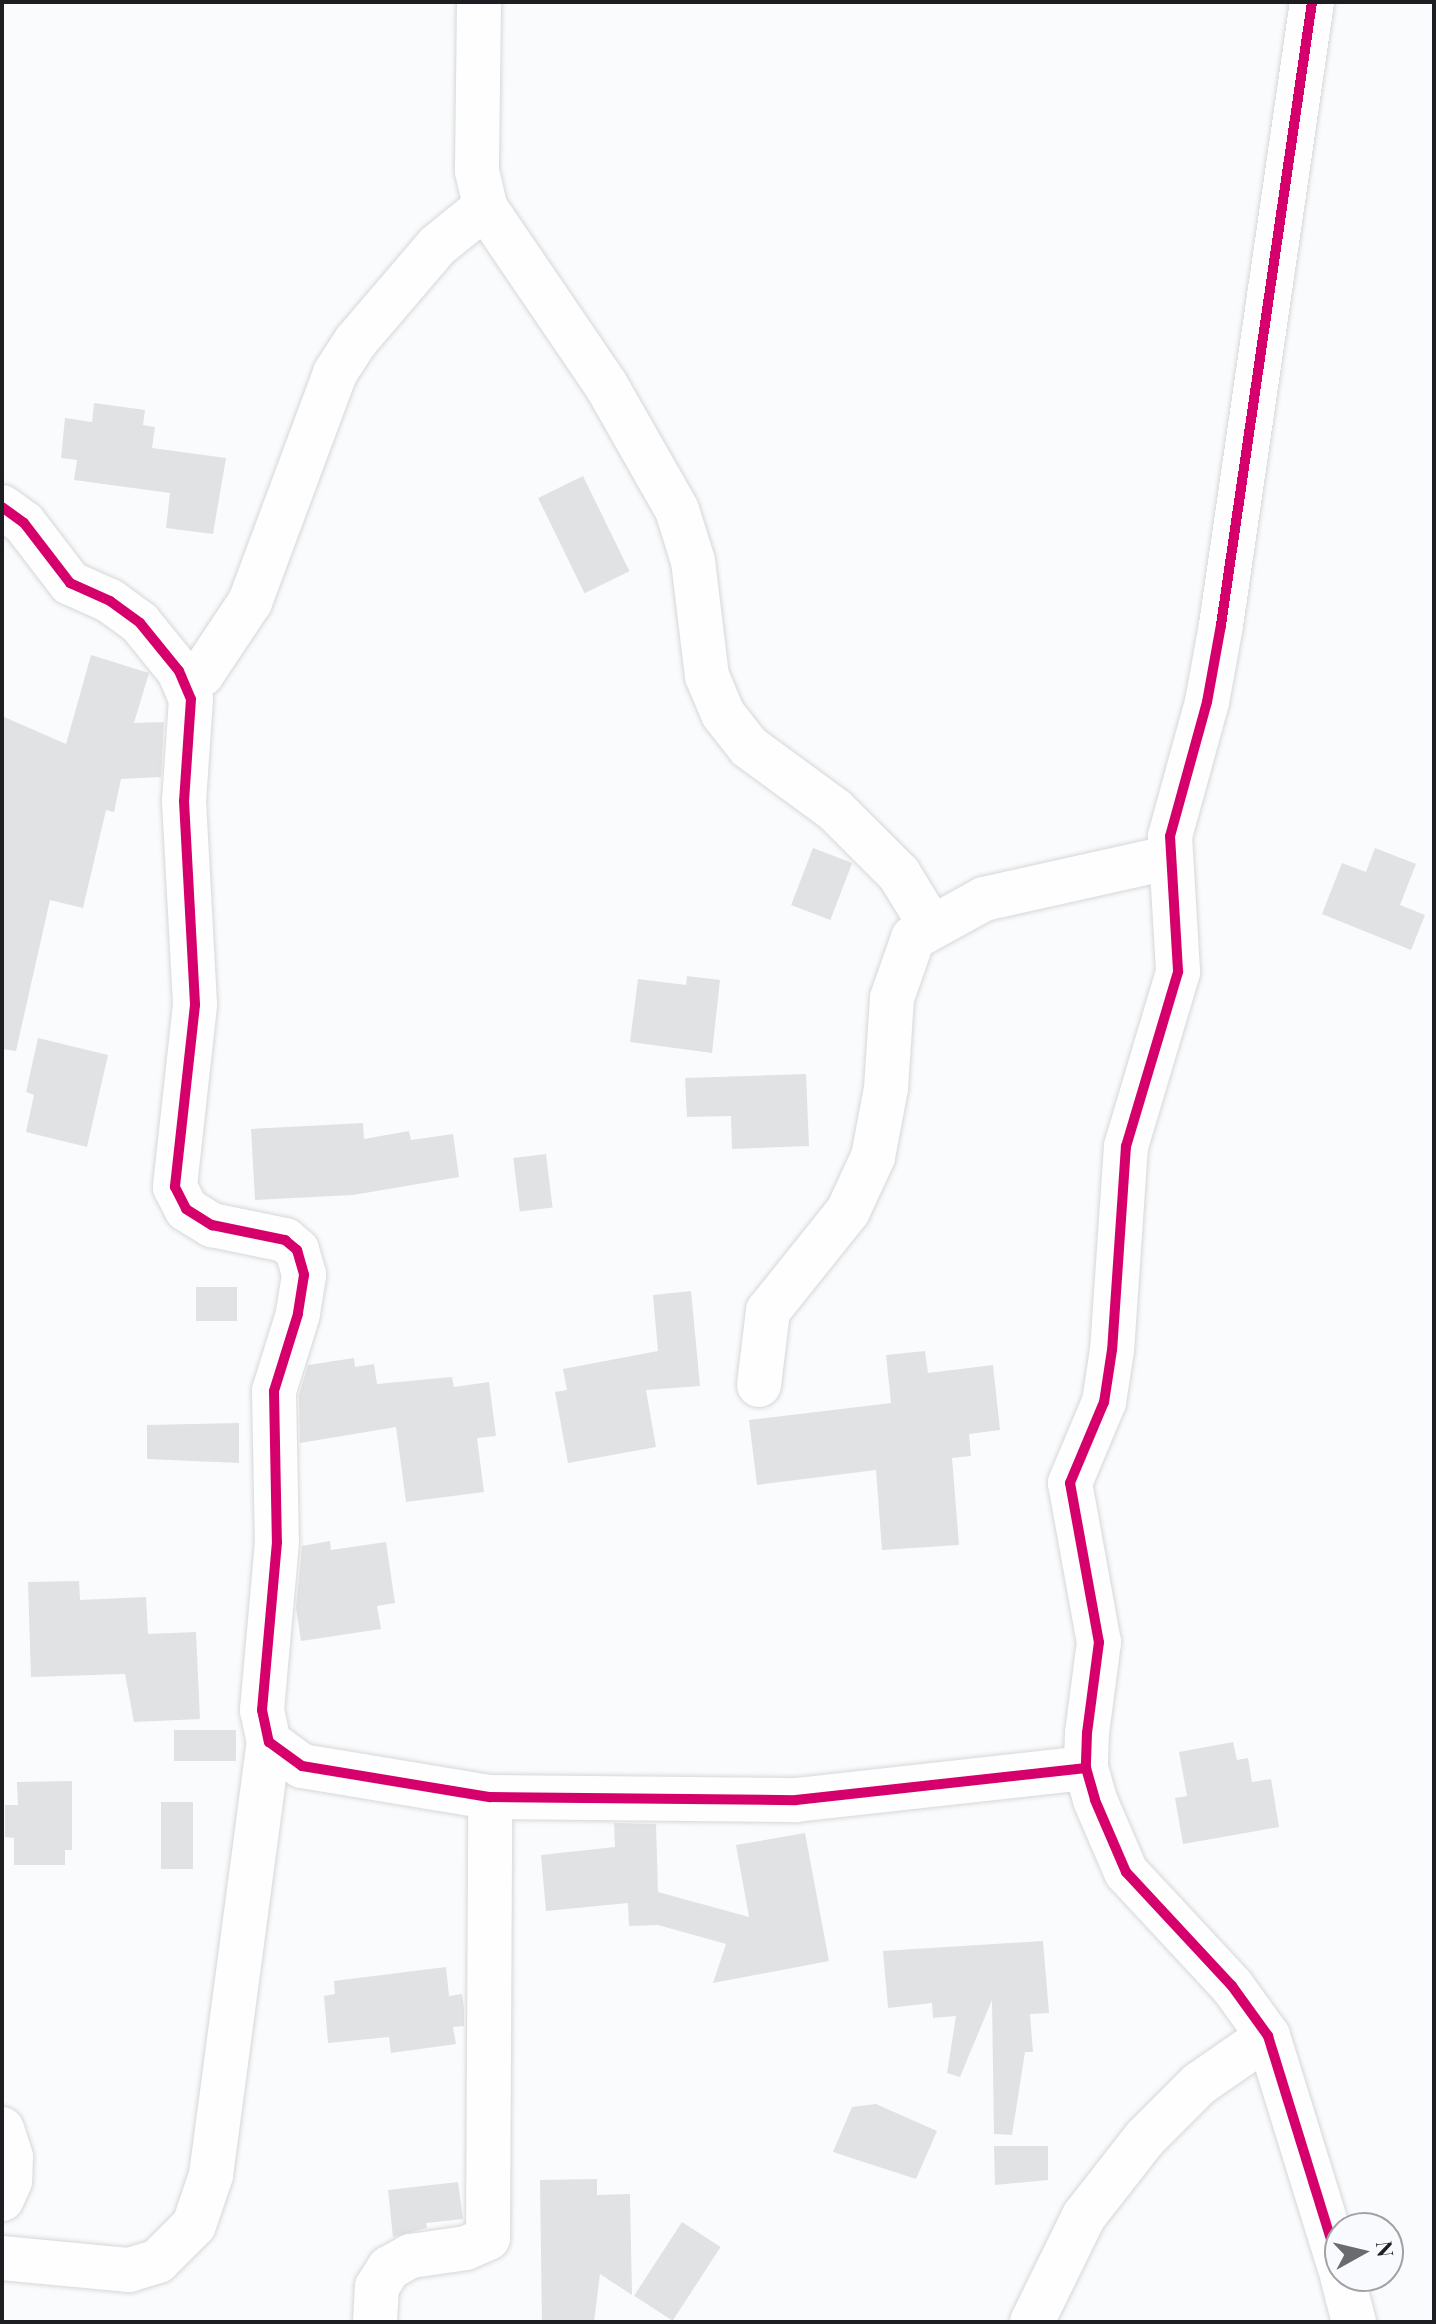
<!DOCTYPE html>
<html>
<head>
<meta charset="utf-8">
<style>
	body { margin:0 }
	#map { position:relative; width:1436px; height:2324px; overflow:hidden; background:#fafbfd; font-family:"Playfair Display",serif }
	div>[style] { position:absolute }
	[style*='--x'] { left:calc(var(--x)*1px); top:calc(var(--y)*1px); width:calc(var(--w)*1px); rotate:calc(var(--a)*1deg) }
	.building>* { inset:0; background:#e1e2e4; transform-origin:0 0 }
	.roads { filter:drop-shadow(0 0 2px #d6d7d9) drop-shadow(0 0 2px #d6d7d9) }
	.minor>* { height:44px; margin:-22px; padding:0 22px; transform-origin:22px; border-radius:22px; background:#fefeff }
	.cycleway>* { height:10px; margin:-5px; padding:0 5px; transform-origin:5px; border-radius:5px; background:#d6006c }
	span { translate:-50% -50%; white-space:nowrap; text-align:center; line-height:1.15; -webkit-text-stroke:6px #f9fafe; paint-order:stroke }
	.frame { position:absolute; inset:0; border:4px solid #1d1e21; pointer-events:none }
	.north { position:absolute; left:1324px; top:2212px; width:80px; height:80px; box-sizing:border-box; background:#f9fafe; border:2px solid #a1a2a6; border-radius:50%; rotate:82deg; font-size:22px; font-weight:700; line-height:32px; text-align:center; color:#1d1e21 }
	.north::after { content:''; display:block; margin:auto; width:28px; height:36px; background:#6a6b6e; clip-path:polygon(50% 0,100% 100%,50% 72%,0 100%) }
</style>
</head>
<body>
<div id="map">
	<div class="building">
		<i style="clip-path:polygon(94px 403px,145px 410px,143px 425px,155px 427px,152px 448px,226px 458px,213px 534px,166px 528px,170px 493px,74px 480px,77px 460px,61px 458px,65px 418px,92px 422px)"></i>
		<i style="left:583px;top:476px;width:106px;height:50px;rotate:64deg"></i>
		<i style="clip-path:polygon(91px 655px,149px 673px,134px 723px,164px 722px,161px 777px,121px 779px,114px 812px,106px 810px,83px 908px,50px 900px,16px 1051px,2px 1049px,2px 716px,66px 744px)"></i>
		<i style="left:813px;top:848px;width:42px;height:61px;rotate:21deg"></i>
		<i style="clip-path:polygon(1375px 848px,1416px 864px,1400px 905px,1425px 915px,1411px 950px,1322px 914px,1342px 863px,1366px 872px)"></i>
		<i style="clip-path:polygon(687px 976px,720px 980px,712px 1053px,630px 1042px,638px 979px,686px 985px)"></i>
		<i style="clip-path:polygon(38px 1038px,108px 1055px,87px 1147px,26px 1132px,34px 1095px,26px 1092px)"></i>
		<i style="clip-path:polygon(806px 1074px,809px 1146px,732px 1149px,731px 1116px,687px 1117px,685px 1078px)"></i>
		<i style="clip-path:polygon(363px 1123px,364px 1139px,409px 1131px,411px 1140px,453px 1134px,459px 1177px,353px 1195px,255px 1200px,251px 1129px)"></i>
		<i style="left:546px;top:1154px;width:54px;height:33px;rotate:83deg"></i>
		<i style="left:237px;top:1287px;width:34px;height:41px;rotate:90deg"></i>
		<i style="clip-path:polygon(691px 1291px,700px 1386px,646px 1390px,656px 1447px,568px 1463px,555px 1392px,567px 1390px,563px 1369px,658px 1351px,653px 1295px)"></i>
		<i style="clip-path:polygon(925px 1351px,928px 1373px,993px 1365px,1000px 1430px,969px 1434px,971px 1456px,952px 1458px,959px 1545px,882px 1550px,876px 1470px,757px 1485px,749px 1420px,891px 1403px,886px 1355px)"></i>
		<i style="clip-path:polygon(354px 1358px,355px 1367px,374px 1364px,377px 1384px,452px 1377px,454px 1387px,489px 1382px,496px 1436px,477px 1438px,484px 1492px,406px 1502px,396px 1427px,300px 1443px,299px 1395px,308px 1365px)"></i>
		<i style="clip-path:polygon(239px 1423px,239px 1463px,147px 1459px,147px 1425px)"></i>
		<i style="clip-path:polygon(330px 1541px,331px 1550px,386px 1542px,395px 1603px,377px 1606px,381px 1629px,301px 1641px,296px 1608px,302px 1546px)"></i>
		<i style="clip-path:polygon(79px 1581px,80px 1600px,146px 1597px,148px 1634px,196px 1632px,200px 1719px,134px 1722px,125px 1674px,31px 1677px,28px 1582px)"></i>
		<i style="left:174px;top:1730px;width:62px;height:31px"></i>
		<i style="clip-path:polygon(1233px 1742px,1237px 1760px,1248px 1758px,1252px 1782px,1271px 1779px,1279px 1827px,1183px 1844px,1175px 1798px,1187px 1796px,1179px 1752px)"></i>
		<i style="clip-path:polygon(72px 1781px,72px 1850px,65px 1850px,65px 1865px,14px 1865px,14px 1838px,5px 1837px,5px 1805px,18px 1805px,17px 1782px)"></i>
		<i style="left:161px;top:1802px;width:32px;height:67px"></i>
		<i style="clip-path:polygon(614px 1823px,656px 1824px,658px 1892px,749px 1917px,736px 1845px,805px 1833px,829px 1961px,713px 1983px,726px 1944px,658px 1925px,629px 1926px,628px 1903px,546px 1911px,541px 1855px,615px 1847px)"></i>
		<i style="clip-path:polygon(1043px 1941px,1049px 2013px,1030px 2014px,1033px 2052px,1025px 2052px,1012px 2135px,994px 2134px,992px 2000px,960px 2077px,947px 2073px,956px 2016px,933px 2018px,932px 2003px,888px 2008px,883px 1951px)"></i>
		<i style="clip-path:polygon(446px 1967px,449px 1996px,462px 1994px,464px 2008px,464px 2026px,453px 2027px,456px 2044px,391px 2053px,389px 2037px,328px 2043px,324px 1996px,335px 1994px,334px 1981px)"></i>
		<i style="clip-path:polygon(876px 2104px,937px 2131px,916px 2179px,833px 2152px,852px 2107px)"></i>
		<i style="clip-path:polygon(994px 2146px,1048px 2146px,1048px 2180px,995px 2185px)"></i>
		<i style="clip-path:polygon(597px 2179px,597px 2195px,630px 2194px,632px 2295px,600px 2274px,594px 2322px,542px 2322px,540px 2180px)"></i>
		<i style="clip-path:polygon(458px 2182px,463px 2219px,426px 2223px,427px 2228px,393px 2237px,388px 2190px)"></i>
		<i style="left:682px;top:2222px;width:46px;height:88px;rotate:33deg"></i>
	</div>
	<div class="roads">
		<div class="minor">
			<i style="--x:479;--y:2;--w:169;--a:90.7"></i>
			<i style="--x:477;--y:171;--w:37;--a:77"></i>
			<i style="--x:485;--y:207;--w:215;--a:55.8"></i>
			<i style="--x:606;--y:385;--w:144;--a:60.4"></i>
			<i style="--x:677;--y:510;--w:53;--a:72.6"></i>
			<i style="--x:693;--y:561;--w:116;--a:83.1"></i>
			<i style="--x:707;--y:676;--w:41;--a:67.2"></i>
			<i style="--x:723;--y:714;--w:42;--a:51.8"></i>
			<i style="--x:749;--y:747;--w:107;--a:36.2"></i>
			<i style="--x:835;--y:810;--w:91;--a:45"></i>
			<i style="--x:899;--y:874;--w:61;--a:58.4"></i>
			<i style="--x:1312;--y:2;--w:630;--a:98.31"></i>
			<i style="--x:1221;--y:625;--w:78;--a:100.3"></i>
			<i style="--x:1207;--y:702;--w:139;--a:105.4"></i>
			<i style="--x:1170;--y:836;--w:136;--a:86.6"></i>
			<i style="--x:1178;--y:972;--w:182;--a:106.6"></i>
			<i style="--x:1126;--y:1146;--w:204;--a:93.9"></i>
			<i style="--x:1112;--y:1350;--w:53;--a:98.7"></i>
			<i style="--x:1104;--y:1402;--w:88;--a:112.8"></i>
			<i style="--x:1070;--y:1483;--w:162;--a:79.7"></i>
			<i style="--x:1099;--y:1642;--w:92;--a:97.5"></i>
			<i style="--x:1087;--y:1733;--w:35;--a:92"></i>
			<i style="--x:1086;--y:1768;--w:33;--a:74"></i>
			<i style="--x:1095;--y:1800;--w:78;--a:66.7"></i>
			<i style="--x:1126;--y:1872;--w:156;--a:47.1"></i>
			<i style="--x:1232;--y:1986;--w:62;--a:54.2"></i>
			<i style="--x:1268;--y:2036;--w:244;--a:72.8"></i>
			<i style="--x:2;--y:507;--w:27;--a:36"></i>
			<i style="--x:24;--y:523;--w:76;--a:52.5"></i>
			<i style="--x:70;--y:583;--w:44;--a:24.2"></i>
			<i style="--x:110;--y:601;--w:37;--a:36"></i>
			<i style="--x:140;--y:623;--w:62;--a:50.9"></i>
			<i style="--x:179;--y:671;--w:30;--a:67"></i>
			<i style="--x:191;--y:699;--w:102;--a:93.9"></i>
			<i style="--x:184;--y:801;--w:204;--a:86.9"></i>
			<i style="--x:195;--y:1005;--w:183;--a:96.3"></i>
			<i style="--x:175;--y:1187;--w:25;--a:63"></i>
			<i style="--x:186;--y:1209;--w:31;--a:32"></i>
			<i style="--x:212;--y:1225;--w:75;--a:11.6"></i>
			<i style="--x:285;--y:1240;--w:16;--a:40"></i>
			<i style="--x:297;--y:1250;--w:26;--a:74"></i>
			<i style="--x:304;--y:1275;--w:39;--a:99"></i>
			<i style="--x:298;--y:1314;--w:81;--a:107.3"></i>
			<i style="--x:274;--y:1391;--w:151;--a:88.9"></i>
			<i style="--x:277;--y:1542;--w:169;--a:95.1"></i>
			<i style="--x:262;--y:1710;--w:33;--a:78"></i>
			<i style="--x:269;--y:1742;--w:41;--a:36"></i>
			<i style="--x:302;--y:1766;--w:191;--a:9.4"></i>
			<i style="--x:490;--y:1797;--w:306;--a:0.6"></i>
			<i style="--x:796;--y:1800;--w:292;--a:-6.3"></i>
			<i style="--x:186;--y:686;--w:20;--a:-37"></i>
			<i style="--x:202;--y:674;--w:87;--a:-56.3"></i>
			<i style="--x:250;--y:602;--w:244;--a:-69.6"></i>
			<i style="--x:335;--y:373;--w:37;--a:-57"></i>
			<i style="--x:355;--y:342;--w:126;--a:-49.5"></i>
			<i style="--x:437;--y:246;--w:62;--a:-39.1"></i>
			<i style="--x:759;--y:1385;--w:75;--a:-83.1"></i>
			<i style="--x:768;--y:1311;--w:128;--a:-51.3"></i>
			<i style="--x:848;--y:1211;--w:60;--a:-65.2"></i>
			<i style="--x:873;--y:1157;--w:70;--a:-79.3"></i>
			<i style="--x:886;--y:1088;--w:90;--a:-86.2"></i>
			<i style="--x:892;--y:998;--w:64;--a:-70.7"></i>
			<i style="--x:913;--y:938;--w:81;--a:-28.8"></i>
			<i style="--x:984;--y:899;--w:189;--a:-12.6"></i>
			<i style="--x:2;--y:2129;--w:29;--a:72"></i>
			<i style="--x:11;--y:2157;--w:24;--a:92"></i>
			<i style="--x:10;--y:2181;--w:20;--a:114"></i>
			<i style="--x:2;--y:2258;--w:128;--a:5.4"></i>
			<i style="--x:129;--y:2270;--w:30;--a:-17"></i>
			<i style="--x:158;--y:2261;--w:51;--a:-45"></i>
			<i style="--x:194;--y:2225;--w:53;--a:-71.2"></i>
			<i style="--x:211;--y:2175;--w:437;--a:-82.4"></i>
			<i style="--x:1342;--y:2276;--w:48;--a:75.4"></i>
			<i style="--x:375;--y:2322;--w:35;--a:-87"></i>
			<i style="--x:377;--y:2287;--w:22;--a:-58"></i>
			<i style="--x:389;--y:2268;--w:25;--a:-29"></i>
			<i style="--x:411;--y:2256;--w:56;--a:-8.3"></i>
			<i style="--x:466;--y:2248;--w:24;--a:-24"></i>
			<i style="--x:488;--y:2238;--w:441;--a:-89.7"></i>
			<i style="--x:1032;--y:2322;--w:118;--a:-63.9"></i>
			<i style="--x:1084;--y:2216;--w:99;--a:-52"></i>
			<i style="--x:1145;--y:2138;--w:76;--a:-45"></i>
			<i style="--x:1199;--y:2084;--w:84;--a:-34.8"></i>
		</div>
	</div>
	<div class="cycleway">
		<i style="--x:1312;--y:2;--w:630;--a:98.31"></i>
		<i style="--x:1221;--y:625;--w:78;--a:100.3"></i>
		<i style="--x:1207;--y:702;--w:139;--a:105.4"></i>
		<i style="--x:1170;--y:836;--w:136;--a:86.6"></i>
		<i style="--x:1178;--y:972;--w:182;--a:106.6"></i>
		<i style="--x:1126;--y:1146;--w:204;--a:93.9"></i>
		<i style="--x:1112;--y:1350;--w:53;--a:98.7"></i>
		<i style="--x:1104;--y:1402;--w:88;--a:112.8"></i>
		<i style="--x:1070;--y:1483;--w:162;--a:79.7"></i>
		<i style="--x:1099;--y:1642;--w:92;--a:97.5"></i>
		<i style="--x:1087;--y:1733;--w:35;--a:92"></i>
		<i style="--x:1086;--y:1768;--w:33;--a:74"></i>
		<i style="--x:1095;--y:1800;--w:78;--a:66.7"></i>
		<i style="--x:1126;--y:1872;--w:156;--a:47.1"></i>
		<i style="--x:1232;--y:1986;--w:62;--a:54.2"></i>
		<i style="--x:1268;--y:2036;--w:244;--a:72.8"></i>
		<i style="--x:2;--y:507;--w:27;--a:36"></i>
		<i style="--x:24;--y:523;--w:76;--a:52.5"></i>
		<i style="--x:70;--y:583;--w:44;--a:24.2"></i>
		<i style="--x:110;--y:601;--w:37;--a:36"></i>
		<i style="--x:140;--y:623;--w:62;--a:50.9"></i>
		<i style="--x:179;--y:671;--w:30;--a:67"></i>
		<i style="--x:191;--y:699;--w:102;--a:93.9"></i>
		<i style="--x:184;--y:801;--w:204;--a:86.9"></i>
		<i style="--x:195;--y:1005;--w:183;--a:96.3"></i>
		<i style="--x:175;--y:1187;--w:25;--a:63"></i>
		<i style="--x:186;--y:1209;--w:31;--a:32"></i>
		<i style="--x:212;--y:1225;--w:75;--a:11.6"></i>
		<i style="--x:285;--y:1240;--w:16;--a:40"></i>
		<i style="--x:297;--y:1250;--w:26;--a:74"></i>
		<i style="--x:304;--y:1275;--w:39;--a:99"></i>
		<i style="--x:298;--y:1314;--w:81;--a:107.3"></i>
		<i style="--x:274;--y:1391;--w:151;--a:88.9"></i>
		<i style="--x:277;--y:1542;--w:169;--a:95.1"></i>
		<i style="--x:262;--y:1710;--w:33;--a:78"></i>
		<i style="--x:269;--y:1742;--w:41;--a:36"></i>
		<i style="--x:302;--y:1766;--w:191;--a:9.4"></i>
		<i style="--x:490;--y:1797;--w:306;--a:0.6"></i>
		<i style="--x:796;--y:1800;--w:292;--a:-6.3"></i>
	</div>
	<div class="frame"></div>
	<div class="north">N</div>
</div>
</body>
</html>
